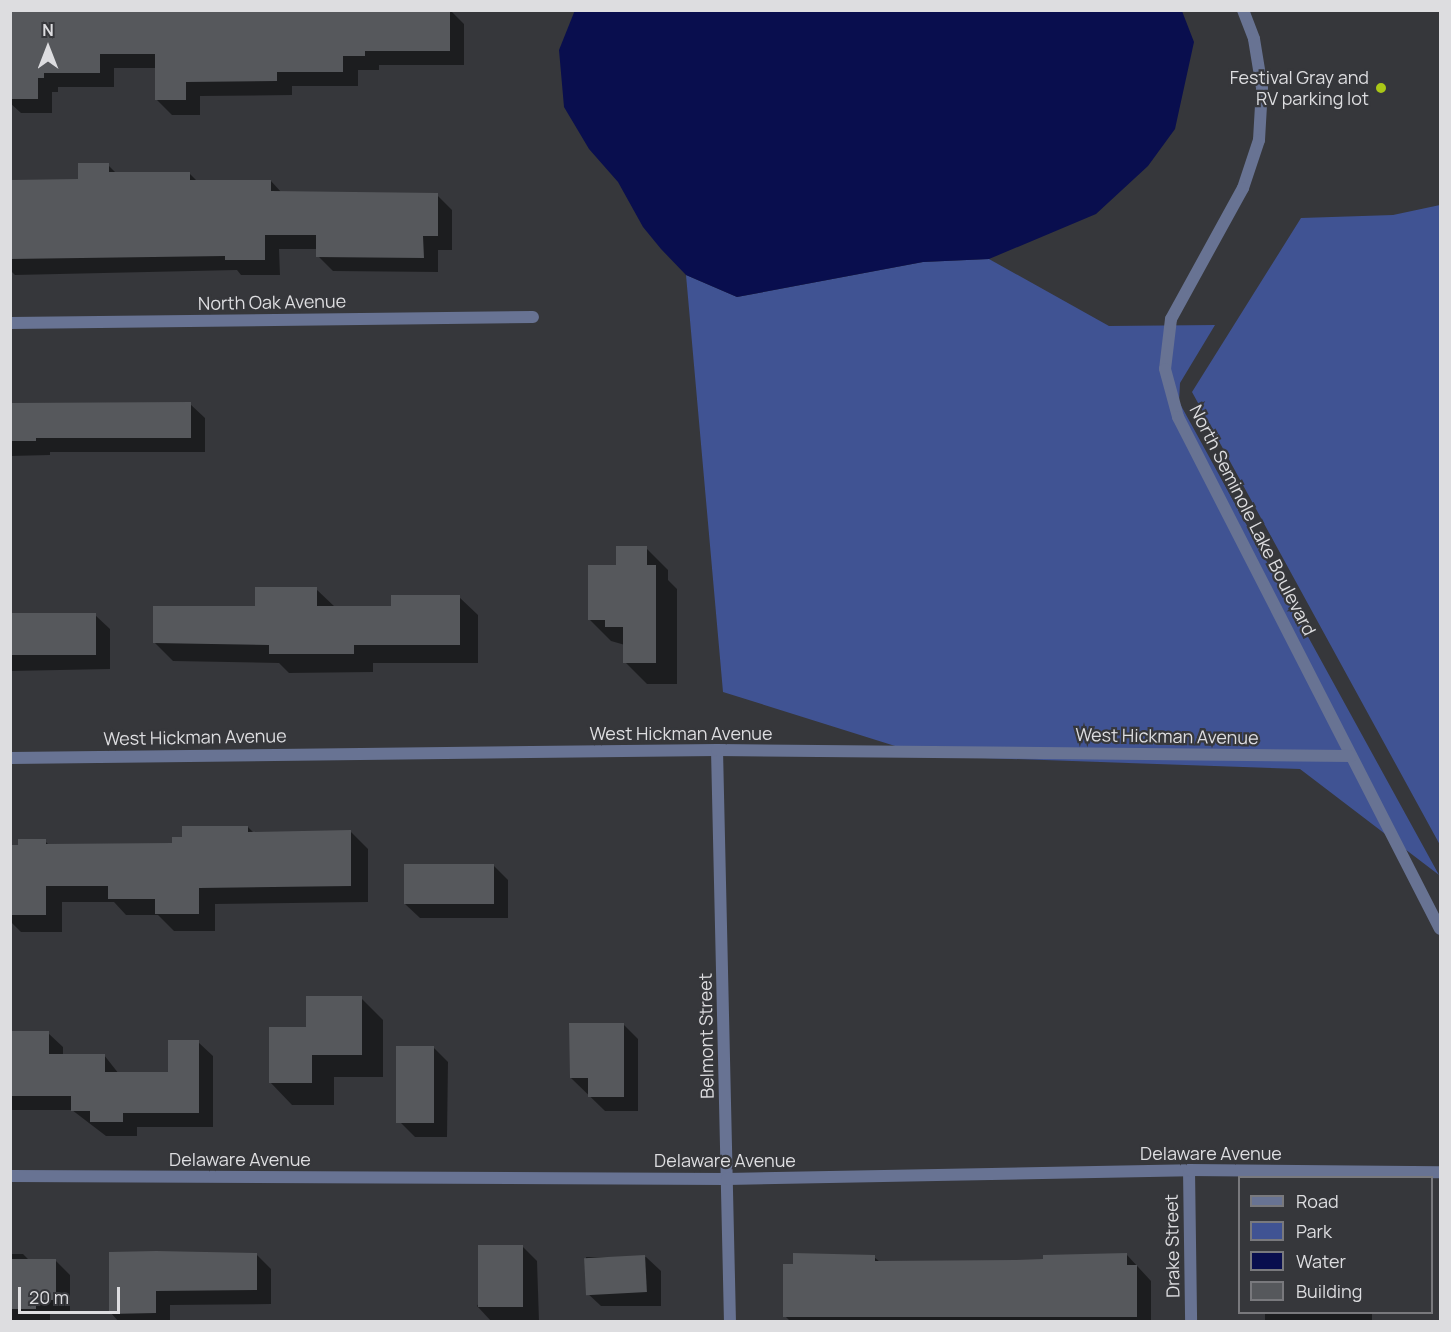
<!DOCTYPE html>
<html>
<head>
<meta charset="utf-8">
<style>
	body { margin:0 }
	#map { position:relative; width:1451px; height:1332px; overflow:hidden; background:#36373b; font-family:Manrope,sans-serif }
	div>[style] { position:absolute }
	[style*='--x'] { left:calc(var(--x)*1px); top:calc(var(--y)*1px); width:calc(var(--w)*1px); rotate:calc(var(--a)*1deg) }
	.green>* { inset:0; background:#405393 }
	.water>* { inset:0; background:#090e4e }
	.shadow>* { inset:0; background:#0007; transform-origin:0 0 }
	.building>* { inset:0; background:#56585c; transform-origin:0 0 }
	.minor>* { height:12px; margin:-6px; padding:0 6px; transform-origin:6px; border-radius:6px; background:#687393 }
	.dots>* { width:16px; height:16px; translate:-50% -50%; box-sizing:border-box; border:3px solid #36373b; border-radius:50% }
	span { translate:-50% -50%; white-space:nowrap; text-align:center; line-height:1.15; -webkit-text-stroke:4.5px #36373b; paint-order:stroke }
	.poi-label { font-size:18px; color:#dddde0 }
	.right { translate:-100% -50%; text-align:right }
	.street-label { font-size:18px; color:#dddde0 }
	.frame { position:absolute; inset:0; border:12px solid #dddde0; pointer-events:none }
	.legend { position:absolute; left:1238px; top:1176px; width:195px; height:138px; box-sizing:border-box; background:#36373b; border:2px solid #79797d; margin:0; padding:8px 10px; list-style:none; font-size:18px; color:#dddde0 }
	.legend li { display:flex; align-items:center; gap:12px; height:30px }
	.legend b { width:30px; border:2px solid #79797d }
	.north { position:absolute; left:18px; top:18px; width:60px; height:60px; -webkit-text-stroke:4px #36373b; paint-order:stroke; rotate:0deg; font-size:16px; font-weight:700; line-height:24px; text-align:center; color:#dddde0 }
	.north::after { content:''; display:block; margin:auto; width:21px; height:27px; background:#dddde0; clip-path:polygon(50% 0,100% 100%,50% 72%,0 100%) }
	.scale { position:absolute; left:18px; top:1287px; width:102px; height:27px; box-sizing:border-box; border:3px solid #dddde0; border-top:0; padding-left:8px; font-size:18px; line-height:21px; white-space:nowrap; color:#dddde0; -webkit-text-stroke:4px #36373b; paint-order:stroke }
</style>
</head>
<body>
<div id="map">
	<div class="green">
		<i style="clip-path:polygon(1440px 205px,1440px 845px,1192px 392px,1301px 218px,1393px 215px)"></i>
		<i style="clip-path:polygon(989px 259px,1109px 326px,1215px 325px,1180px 383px,1179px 402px,1439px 875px,1300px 769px,927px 756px,723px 692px,686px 275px,737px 297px,923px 262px)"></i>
	</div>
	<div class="water">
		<i style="clip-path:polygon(575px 10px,1182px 11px,1194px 42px,1175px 129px,1148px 166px,1096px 214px,989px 259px,923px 262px,737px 297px,686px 275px,661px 249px,643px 227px,618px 182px,589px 149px,564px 107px,559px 50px)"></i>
	</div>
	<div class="shadow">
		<i style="clip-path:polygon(10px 10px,450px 10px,464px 24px,464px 65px,379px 65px,379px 70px,358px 70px,358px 86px,292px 86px,292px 95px,200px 96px,200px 115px,172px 115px,157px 100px,157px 68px,114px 68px,114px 87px,58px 87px,58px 92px,52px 92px,52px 113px,21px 113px,10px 103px)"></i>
		<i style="clip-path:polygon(108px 165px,116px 173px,189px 173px,197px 181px,271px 181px,282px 193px,437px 195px,452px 210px,452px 250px,438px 250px,438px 272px,333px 271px,318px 256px,318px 249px,279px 249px,280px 275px,241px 275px,237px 270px,15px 275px,10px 270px,10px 197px,79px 180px)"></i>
		<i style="clip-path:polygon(10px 404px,190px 404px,205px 418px,205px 452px,50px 452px,50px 455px,10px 456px)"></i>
		<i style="clip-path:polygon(646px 548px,668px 570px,668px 580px,677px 589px,677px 684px,647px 684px,625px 662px,625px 645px,611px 641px,589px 619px,617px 567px)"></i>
		<i style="clip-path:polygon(316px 589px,335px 607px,393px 607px,459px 597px,478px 615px,478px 663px,373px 663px,373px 672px,289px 673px,279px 663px,173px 661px,154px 642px)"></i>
		<i style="clip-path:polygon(10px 615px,95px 615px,110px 629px,110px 669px,10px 671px)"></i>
		<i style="clip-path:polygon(248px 827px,254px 833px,351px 832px,368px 849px,368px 902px,215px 904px,215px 931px,174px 931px,158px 915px,126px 915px,114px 902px,62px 902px,62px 932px,21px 932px,10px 921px,10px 847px,45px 841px,50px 846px,174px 845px)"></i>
		<i style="clip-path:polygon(493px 865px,508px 880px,508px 918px,420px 918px,405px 904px)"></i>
		<i style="clip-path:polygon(361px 998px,383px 1020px,383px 1077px,334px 1077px,334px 1105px,292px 1105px,270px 1082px)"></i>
		<i style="clip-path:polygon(623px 1024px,638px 1039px,638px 1111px,605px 1111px,571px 1078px)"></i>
		<i style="clip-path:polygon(10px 1032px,48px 1033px,63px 1047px,63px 1055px,104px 1055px,119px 1074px,169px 1074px,198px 1042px,213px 1056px,213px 1127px,137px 1127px,137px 1136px,106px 1136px,72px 1110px,10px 1110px)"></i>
		<i style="clip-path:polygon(433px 1047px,448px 1062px,447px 1137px,415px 1137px,400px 1122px)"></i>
		<i style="clip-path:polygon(522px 1246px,537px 1261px,539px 1321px,491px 1321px,477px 1306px)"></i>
		<i style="clip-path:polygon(111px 1253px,256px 1254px,271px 1269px,271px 1304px,170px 1305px,170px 1322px,119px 1322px,111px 1313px)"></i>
		<i style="clip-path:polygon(10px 1254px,23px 1254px,29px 1260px,55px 1260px,70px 1275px,70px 1314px,50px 1314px,50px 1322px,10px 1321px)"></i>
		<i style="clip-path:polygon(1127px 1255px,1151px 1281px,1151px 1322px,791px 1322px,785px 1316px,874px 1257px,880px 1262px,1015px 1262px)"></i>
		<i style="clip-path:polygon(586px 1257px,646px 1257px,661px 1271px,661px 1306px,601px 1306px,586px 1292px)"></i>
		<i style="left:1265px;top:1312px;width:107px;height:10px"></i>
	</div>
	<div class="building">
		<i style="clip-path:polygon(10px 10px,450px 10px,450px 51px,365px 51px,365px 56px,343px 56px,343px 72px,277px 72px,277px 81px,186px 82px,186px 100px,155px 100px,155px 54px,100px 54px,100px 73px,44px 73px,44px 78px,38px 78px,38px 99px,10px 99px)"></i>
		<i style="clip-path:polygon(78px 163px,109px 163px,109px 172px,190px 172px,190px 180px,271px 180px,271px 191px,438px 193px,438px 236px,423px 236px,424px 258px,316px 257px,316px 235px,265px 235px,265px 260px,225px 260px,225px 256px,10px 259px,10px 180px,78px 179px)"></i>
		<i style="clip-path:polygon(191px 402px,191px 438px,36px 438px,36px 441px,10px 441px,10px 403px)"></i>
		<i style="clip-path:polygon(616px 546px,647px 546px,647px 565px,656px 565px,656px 663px,623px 663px,623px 627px,605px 627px,605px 620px,588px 620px,588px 565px,616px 565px)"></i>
		<i style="clip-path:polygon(255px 587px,317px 587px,317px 606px,391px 606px,391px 595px,460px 595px,460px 645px,354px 645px,354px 654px,269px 654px,269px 645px,153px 643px,153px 606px,255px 606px)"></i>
		<i style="left:10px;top:613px;width:86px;height:42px"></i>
		<i style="clip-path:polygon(182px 826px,248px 826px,248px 832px,351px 830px,351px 886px,199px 888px,199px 914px,155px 914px,155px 899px,108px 899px,108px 886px,46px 886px,46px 915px,10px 915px,10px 845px,18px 845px,18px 839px,46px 839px,46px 844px,172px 843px,172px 837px,182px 837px)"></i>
		<i style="left:404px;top:864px;width:90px;height:40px"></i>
		<i style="clip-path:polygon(306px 996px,362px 996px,362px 1055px,312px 1055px,312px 1083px,269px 1083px,269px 1027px,306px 1027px)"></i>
		<i style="clip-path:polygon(569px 1023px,624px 1023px,624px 1097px,588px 1097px,588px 1078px,570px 1078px)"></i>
		<i style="clip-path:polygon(10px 1031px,49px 1031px,49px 1054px,105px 1054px,105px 1072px,168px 1072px,168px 1040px,199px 1040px,199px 1113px,123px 1113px,123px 1122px,90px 1122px,90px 1111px,71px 1111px,71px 1096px,10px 1096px)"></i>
		<i style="left:396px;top:1046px;width:38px;height:77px"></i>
		<i style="left:478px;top:1245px;width:45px;height:62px"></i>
		<i style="clip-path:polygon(156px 1251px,257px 1253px,257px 1290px,156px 1291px,156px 1313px,109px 1314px,109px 1252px)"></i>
		<i style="clip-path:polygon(793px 1253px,875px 1255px,875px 1261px,1015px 1260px,1043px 1259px,1043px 1255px,1127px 1253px,1127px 1265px,1137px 1265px,1137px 1317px,783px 1317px,783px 1264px,793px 1264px)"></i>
		<i style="left:645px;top:1255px;width:37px;height:61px;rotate:87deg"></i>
		<i style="clip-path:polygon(10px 1259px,56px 1259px,56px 1300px,36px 1300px,36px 1309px,10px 1309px)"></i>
	</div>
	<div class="minor">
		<i style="--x:1243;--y:10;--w:31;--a:69"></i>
		<i style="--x:1254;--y:39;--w:50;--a:80.7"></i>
		<i style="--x:1262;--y:88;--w:52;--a:93.3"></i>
		<i style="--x:1259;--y:140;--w:51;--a:108.4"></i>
		<i style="--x:1243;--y:188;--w:149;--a:118.8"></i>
		<i style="--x:1171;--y:319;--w:50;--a:96.8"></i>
		<i style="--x:1165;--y:369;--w:50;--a:74.8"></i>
		<i style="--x:1178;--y:417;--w:575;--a:62.9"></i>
		<i style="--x:10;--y:323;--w:523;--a:-0.66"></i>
		<i style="--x:717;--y:750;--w:572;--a:88.7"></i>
		<i style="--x:10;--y:758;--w:707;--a:-0.65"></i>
		<i style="--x:717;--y:750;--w:634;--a:0.54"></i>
		<i style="--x:1189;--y:1170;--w:152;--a:89.2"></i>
		<i style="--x:10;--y:1176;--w:717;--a:0.24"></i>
		<i style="--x:727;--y:1179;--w:462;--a:-1.1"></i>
		<i style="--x:1189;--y:1170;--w:251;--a:0.5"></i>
	</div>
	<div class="dots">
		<i style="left:1381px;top:88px;background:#aac717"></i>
	</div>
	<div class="poi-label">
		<span class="right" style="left:1369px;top:88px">Festival Gray and<br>RV parking lot</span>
	</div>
	<div class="street-label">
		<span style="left:272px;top:302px;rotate:-1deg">North Oak Avenue</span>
		<span style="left:1253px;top:520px;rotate:63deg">North Seminole Lake Boulevard</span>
		<span style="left:681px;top:733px">West Hickman Avenue</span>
		<span style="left:1167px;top:736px;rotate:1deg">West Hickman Avenue</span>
		<span style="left:195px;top:737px;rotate:-1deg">West Hickman Avenue</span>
		<span style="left:706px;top:1036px;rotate:-91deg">Belmont Street</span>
		<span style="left:1211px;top:1153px">Delaware Avenue</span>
		<span style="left:240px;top:1159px">Delaware Avenue</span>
		<span style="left:725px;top:1160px">Delaware Avenue</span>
		<span style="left:1172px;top:1246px;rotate:-91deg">Drake Street</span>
	</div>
	<div class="frame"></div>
	<ul class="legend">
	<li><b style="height:8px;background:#687393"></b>Road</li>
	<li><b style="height:16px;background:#405393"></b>Park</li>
	<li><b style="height:16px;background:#090e4e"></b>Water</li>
	<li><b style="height:16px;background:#56585c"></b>Building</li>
	</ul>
	<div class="north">N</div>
	<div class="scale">20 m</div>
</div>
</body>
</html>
